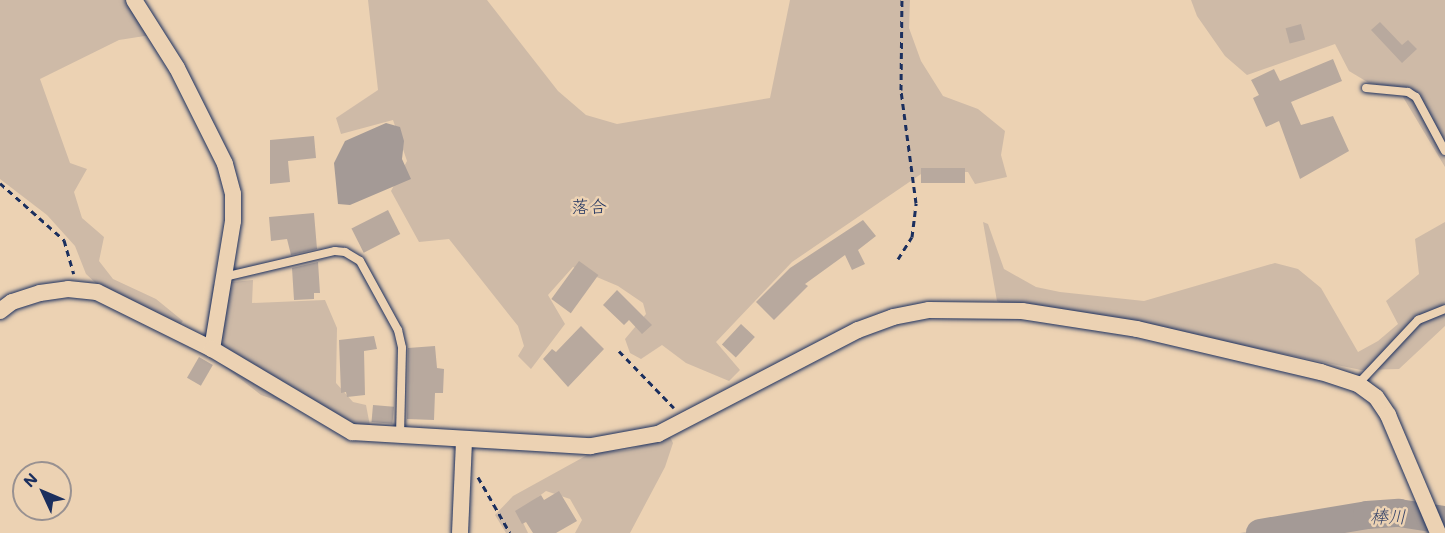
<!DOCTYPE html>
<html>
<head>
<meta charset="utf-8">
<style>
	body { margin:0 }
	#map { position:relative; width:1445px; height:533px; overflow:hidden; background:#ecd2b3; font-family:Mali,"Klee One",sans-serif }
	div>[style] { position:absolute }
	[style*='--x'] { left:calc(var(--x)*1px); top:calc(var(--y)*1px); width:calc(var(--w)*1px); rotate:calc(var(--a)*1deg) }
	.green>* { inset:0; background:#cebaa7 }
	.water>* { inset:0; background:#a49a96 }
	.river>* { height:28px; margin:-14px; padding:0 14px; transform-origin:14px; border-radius:14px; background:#a49a96 }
	.building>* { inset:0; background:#b8a99e; transform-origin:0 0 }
	.path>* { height:3px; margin-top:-1.5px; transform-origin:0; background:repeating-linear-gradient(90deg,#1b2f5e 0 6px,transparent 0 10.5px) }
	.roads { filter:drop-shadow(0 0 2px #1b2f5e) drop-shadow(0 0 2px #1b2f5e) }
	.service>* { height:8px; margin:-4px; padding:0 4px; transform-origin:4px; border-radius:4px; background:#ecd2b3 }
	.minor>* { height:16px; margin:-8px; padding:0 8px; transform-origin:8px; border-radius:8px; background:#ecd2b3 }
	span { translate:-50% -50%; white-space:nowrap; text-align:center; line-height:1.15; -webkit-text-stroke:5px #ecd2b3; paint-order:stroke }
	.neighbourhood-label { font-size:18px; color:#1b2f5e }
	.water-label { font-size:18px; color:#364469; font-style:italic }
	.north { position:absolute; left:12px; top:461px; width:60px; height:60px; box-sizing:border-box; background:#ecd2b3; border:2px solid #989191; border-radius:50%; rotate:314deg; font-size:16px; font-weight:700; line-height:24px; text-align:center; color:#1b2f5e }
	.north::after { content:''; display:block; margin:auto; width:21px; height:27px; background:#1b2f5e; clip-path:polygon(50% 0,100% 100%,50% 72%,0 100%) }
</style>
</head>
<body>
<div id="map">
	<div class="green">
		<i style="clip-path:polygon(0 0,132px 0,151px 35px,119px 40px,40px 79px,70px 163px,87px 169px,74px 192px,82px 218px,104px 237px,99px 261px,113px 279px,156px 299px,183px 321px,178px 327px,100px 287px,86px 274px,75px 246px,47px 215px,0 179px)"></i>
		<i style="clip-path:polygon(368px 0,487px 0,558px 91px,586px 115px,617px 124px,770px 98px,790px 0,910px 0,909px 28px,921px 61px,943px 96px,978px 109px,1005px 131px,1001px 155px,1007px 177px,975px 184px,968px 172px,924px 172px,792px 262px,716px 342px,740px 370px,729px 381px,686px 363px,662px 345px,641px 359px,630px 353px,625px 339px,646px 314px,643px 303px,618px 286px,573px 267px,548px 295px,565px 324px,531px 369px,518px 356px,524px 346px,518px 326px,449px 239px,419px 242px,391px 191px,407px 161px,393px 120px,341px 134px,336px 118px,378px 90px)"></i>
		<i style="clip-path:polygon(1191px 0,1445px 0,1445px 167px,1397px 87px,1369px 83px,1349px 71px,1335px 44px,1247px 75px,1225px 56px,1197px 16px)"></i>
		<i style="clip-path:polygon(983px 222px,988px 224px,1004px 269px,1036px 287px,1060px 292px,1144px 301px,1275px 263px,1298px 269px,1321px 288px,1358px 352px,1378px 341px,1398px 324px,1386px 301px,1419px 274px,1415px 239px,1445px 222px,1445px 326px,1399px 369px,1361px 370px,1212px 339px,1005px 305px,997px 301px)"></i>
		<i style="clip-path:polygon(253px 280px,252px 303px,325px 300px,337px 328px,336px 383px,353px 402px,366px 405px,370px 426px,364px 430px,261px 395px,203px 350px,213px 284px)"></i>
		<i style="clip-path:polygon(669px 435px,673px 443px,665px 467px,630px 533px,575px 533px,582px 520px,570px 499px,546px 491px,518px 512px,528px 533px,506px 533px,495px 515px,513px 496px,591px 453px,629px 450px)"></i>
		<i style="clip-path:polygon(1415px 505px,1428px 533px,1240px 533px,1322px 516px)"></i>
	</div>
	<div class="water">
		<i style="clip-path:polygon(386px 123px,400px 127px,404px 141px,402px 159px,411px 179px,350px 205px,338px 204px,334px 163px,345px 141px)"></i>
	</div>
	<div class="river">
		<i style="--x:1260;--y:533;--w:109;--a:-9.5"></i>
		<i style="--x:1367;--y:515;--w:32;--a:-4"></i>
		<i style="--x:1399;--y:513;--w:47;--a:8.7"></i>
	</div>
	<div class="building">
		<i style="clip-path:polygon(1380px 22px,1402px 45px,1408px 40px,1417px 49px,1402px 63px,1371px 30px)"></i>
		<i style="left:1301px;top:24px;width:16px;height:16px;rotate:75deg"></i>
		<i style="clip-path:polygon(1333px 59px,1342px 81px,1291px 102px,1301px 125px,1333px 116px,1349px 151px,1300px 179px,1279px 121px,1266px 127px,1253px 98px,1259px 95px,1251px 80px,1274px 69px,1280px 81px)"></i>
		<i style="clip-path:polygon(314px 136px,316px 158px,288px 161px,290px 182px,270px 184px,270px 140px)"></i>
		<i style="left:921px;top:168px;width:44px;height:15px"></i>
		<i style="left:388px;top:210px;width:27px;height:41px;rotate:63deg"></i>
		<i style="clip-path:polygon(314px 213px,317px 249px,291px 255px,287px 239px,271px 241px,269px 217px)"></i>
		<i style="clip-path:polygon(863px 220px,876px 236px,858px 250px,865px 264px,852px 270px,845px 255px,805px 284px,808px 286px,774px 320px,756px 302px,790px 268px)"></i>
		<i style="left:579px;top:261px;width:24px;height:47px;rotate:36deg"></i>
		<i style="clip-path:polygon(318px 262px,320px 293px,314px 293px,314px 299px,294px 300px,292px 268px)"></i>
		<i style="clip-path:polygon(617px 290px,652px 325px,642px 334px,629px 320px,624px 325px,603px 305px)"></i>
		<i style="left:741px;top:324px;width:19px;height:28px;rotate:43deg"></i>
		<i style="clip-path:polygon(581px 326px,604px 349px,568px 387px,543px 359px,552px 349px,556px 352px)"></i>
		<i style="clip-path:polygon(374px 336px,377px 349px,364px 351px,365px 395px,347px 397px,346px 392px,341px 393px,339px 340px)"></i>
		<i style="clip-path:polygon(435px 346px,437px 368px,444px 369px,443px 393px,435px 393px,434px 420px,407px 419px,408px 348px)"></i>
		<i style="left:199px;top:357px;width:16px;height:24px;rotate:30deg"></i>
		<i style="left:373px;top:405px;width:21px;height:17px;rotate:5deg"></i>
		<i style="clip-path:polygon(559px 491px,577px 521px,556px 533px,533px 533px,526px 522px,522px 524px,515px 511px,541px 495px,544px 500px)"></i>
	</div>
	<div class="path">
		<i style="--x:0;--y:183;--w:86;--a:41.7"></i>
		<i style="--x:64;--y:240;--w:35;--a:74"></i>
		<i style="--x:898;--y:259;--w:26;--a:-58"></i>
		<i style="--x:912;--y:237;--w:34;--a:-83"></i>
		<i style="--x:916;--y:203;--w:114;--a:-97.6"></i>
		<i style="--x:901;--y:90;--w:90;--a:-89.4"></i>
		<i style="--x:619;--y:351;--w:79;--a:46"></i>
		<i style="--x:478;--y:477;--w:64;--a:60.3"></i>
	</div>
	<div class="roads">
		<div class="service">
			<i style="--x:1366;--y:88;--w:42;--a:5.4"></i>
			<i style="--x:1408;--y:92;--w:9;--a:32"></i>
			<i style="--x:1416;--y:97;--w:61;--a:61.8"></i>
			<i style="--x:224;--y:277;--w:114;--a:-13.2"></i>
			<i style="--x:335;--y:251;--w:10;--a:6"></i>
			<i style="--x:345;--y:252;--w:17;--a:31"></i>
			<i style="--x:360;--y:261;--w:79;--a:61.2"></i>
			<i style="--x:398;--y:330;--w:18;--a:77"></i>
			<i style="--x:402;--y:348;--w:87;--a:91.3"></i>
			<i style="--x:1358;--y:384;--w:88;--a:-46.8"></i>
			<i style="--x:1418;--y:320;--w:29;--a:-22"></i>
		</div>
		<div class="minor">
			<i style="--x:134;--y:0;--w:80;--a:57.7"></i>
			<i style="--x:177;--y:68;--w:107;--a:63.4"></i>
			<i style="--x:225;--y:164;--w:31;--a:75"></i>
			<i style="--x:233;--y:194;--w:27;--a:90"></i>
			<i style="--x:233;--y:221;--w:130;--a:99.3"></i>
			<i style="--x:0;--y:311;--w:15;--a:-37"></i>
			<i style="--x:12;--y:302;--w:29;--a:-18"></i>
			<i style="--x:40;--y:293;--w:28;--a:-8"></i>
			<i style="--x:68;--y:289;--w:29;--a:6"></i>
			<i style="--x:97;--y:292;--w:128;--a:26.4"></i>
			<i style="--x:212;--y:349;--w:163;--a:30.7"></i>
			<i style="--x:352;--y:432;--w:239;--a:3.4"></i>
			<i style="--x:591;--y:446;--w:68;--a:-10.2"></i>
			<i style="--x:658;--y:434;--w:225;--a:-27.5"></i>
			<i style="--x:858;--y:330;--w:37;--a:-20"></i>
			<i style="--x:893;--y:317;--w:37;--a:-11"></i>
			<i style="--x:929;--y:310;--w:93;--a:0.6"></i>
			<i style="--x:1022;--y:311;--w:116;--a:8.9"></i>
			<i style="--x:1137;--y:329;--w:189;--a:13.2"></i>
			<i style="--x:1321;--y:372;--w:39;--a:18"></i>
			<i style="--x:1358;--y:384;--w:22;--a:36"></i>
			<i style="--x:1376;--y:397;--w:22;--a:56"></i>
			<i style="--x:1388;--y:415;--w:128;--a:67"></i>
			<i style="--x:460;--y:533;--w:92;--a:-87.5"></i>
		</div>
	</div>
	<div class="neighbourhood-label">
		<span style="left:589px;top:206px">落合</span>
	</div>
	<div class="water-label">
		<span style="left:1388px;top:516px">棒川</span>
	</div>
	<div class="north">N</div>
</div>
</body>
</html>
